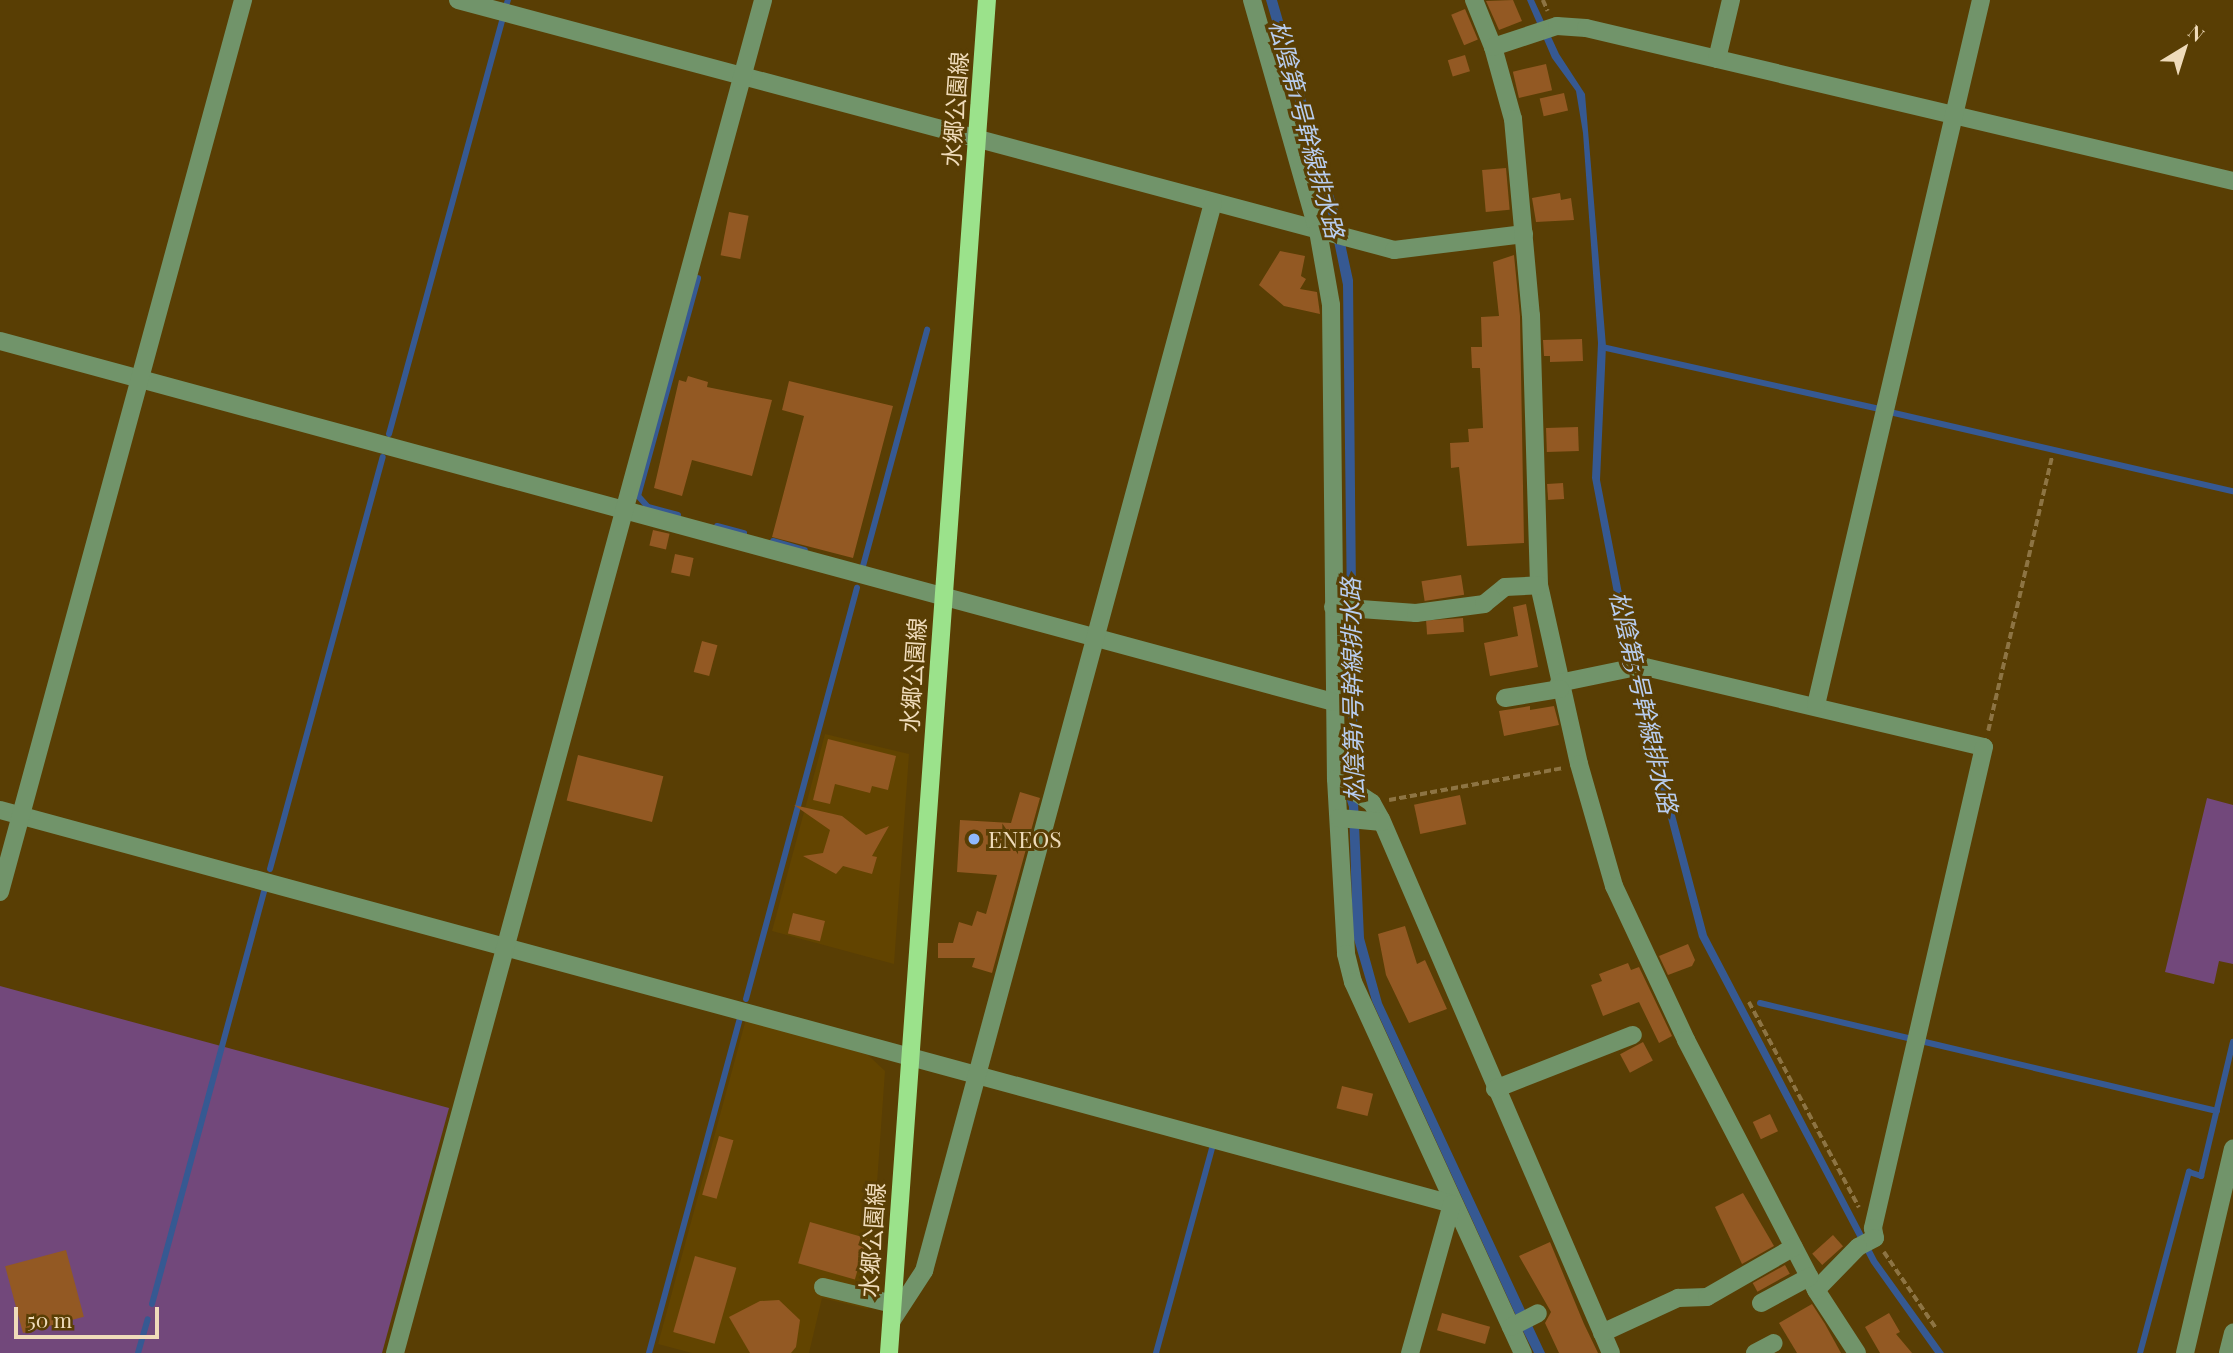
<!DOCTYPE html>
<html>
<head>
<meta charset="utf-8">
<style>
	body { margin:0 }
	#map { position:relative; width:2233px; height:1353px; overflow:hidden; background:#593e04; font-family:"Playfair Display","Noto Sans JP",serif }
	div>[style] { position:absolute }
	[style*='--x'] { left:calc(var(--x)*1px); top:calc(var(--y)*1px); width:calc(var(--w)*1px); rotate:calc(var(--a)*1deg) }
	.built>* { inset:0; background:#624400 }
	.green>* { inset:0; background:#72487b }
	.water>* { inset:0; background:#365992 }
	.stream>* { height:6px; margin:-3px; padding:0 3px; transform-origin:3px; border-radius:3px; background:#365992 }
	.building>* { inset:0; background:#935923; transform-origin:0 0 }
	.path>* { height:3.5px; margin-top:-1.75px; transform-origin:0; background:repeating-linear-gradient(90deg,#8d7443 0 7px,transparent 0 10.5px) }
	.minor>* { height:18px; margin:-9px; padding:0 9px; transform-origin:9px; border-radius:9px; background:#71946a }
	.major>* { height:18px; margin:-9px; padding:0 9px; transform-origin:9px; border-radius:9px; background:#9be28b }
	.dots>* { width:19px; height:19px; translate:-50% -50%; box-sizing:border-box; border:4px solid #593e04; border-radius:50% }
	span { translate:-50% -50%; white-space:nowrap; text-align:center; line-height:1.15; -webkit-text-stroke:6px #593e04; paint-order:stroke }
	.street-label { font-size:23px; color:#efdbba }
	.poi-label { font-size:23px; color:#efdbba }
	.left { translate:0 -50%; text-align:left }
	.water-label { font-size:24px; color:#b8cdef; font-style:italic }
	.north { position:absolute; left:2149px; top:14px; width:70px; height:70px; -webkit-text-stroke:5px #593e04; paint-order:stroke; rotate:38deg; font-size:19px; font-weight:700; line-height:28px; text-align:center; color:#efdbba }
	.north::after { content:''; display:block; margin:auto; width:24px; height:32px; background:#efdbba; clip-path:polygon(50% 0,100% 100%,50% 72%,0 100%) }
	.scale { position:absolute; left:14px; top:1307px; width:145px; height:32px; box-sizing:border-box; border:4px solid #efdbba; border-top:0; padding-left:9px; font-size:21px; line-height:24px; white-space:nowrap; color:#efdbba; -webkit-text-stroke:5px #593e04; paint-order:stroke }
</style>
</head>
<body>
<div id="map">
	<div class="built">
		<i style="clip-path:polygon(825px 734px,909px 754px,894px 964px,772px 931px)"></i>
		<i style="clip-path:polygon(746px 1019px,868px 1055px,885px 1071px,868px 1309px,822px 1298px,809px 1353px,692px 1353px,658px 1344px)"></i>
	</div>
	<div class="green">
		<i style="clip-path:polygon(2207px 798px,2233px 805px,2233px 964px,2219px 961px,2214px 984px,2165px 972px)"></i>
		<i style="clip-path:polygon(0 986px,449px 1108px,382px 1353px,0 1353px)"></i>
	</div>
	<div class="water">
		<i style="clip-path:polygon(1266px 0,1277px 0,1338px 211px,1353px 280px,1358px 802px,1364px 938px,1382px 1003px,1545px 1353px,1534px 1353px,1523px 1331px,1372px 1001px,1353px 936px,1349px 807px,1344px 791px,1349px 769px,1343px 285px,1329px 217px)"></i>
		<i style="clip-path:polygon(1527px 0,1534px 0,1559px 54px,1585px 94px,1606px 346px,1600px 480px,1638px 676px,1707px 935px,1877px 1260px,1944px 1353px,1935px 1353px,1871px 1263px,1699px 937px,1627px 661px,1592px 478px,1598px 343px,1583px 133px,1576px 91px,1552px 58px)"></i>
	</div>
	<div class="stream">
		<i style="--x:507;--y:3;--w:3;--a:-72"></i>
		<i style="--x:1602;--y:347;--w:281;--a:12.6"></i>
		<i style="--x:1894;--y:413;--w:348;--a:13"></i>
		<i style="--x:389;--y:434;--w:428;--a:-74.7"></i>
		<i style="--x:678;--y:515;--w:31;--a:-165"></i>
		<i style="--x:648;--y:507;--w:15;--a:-132"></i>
		<i style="--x:638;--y:496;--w:226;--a:-74.6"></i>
		<i style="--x:717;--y:526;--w:28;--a:15"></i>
		<i style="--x:773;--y:541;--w:33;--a:16"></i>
		<i style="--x:863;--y:566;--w:245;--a:-74.8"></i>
		<i style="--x:270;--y:869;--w:427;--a:-74.7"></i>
		<i style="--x:746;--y:999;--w:426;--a:-74.9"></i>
		<i style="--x:1760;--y:1003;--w:152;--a:13.3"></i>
		<i style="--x:1925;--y:1042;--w:300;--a:13.3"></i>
		<i style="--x:152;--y:1304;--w:431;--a:-74.8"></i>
		<i style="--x:138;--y:1353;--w:35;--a:-74"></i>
		<i style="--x:649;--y:1353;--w:346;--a:-74.8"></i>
		<i style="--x:1156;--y:1353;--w:217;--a:-74.7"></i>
		<i style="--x:2140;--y:1353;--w:188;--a:-74.9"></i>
		<i style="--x:2189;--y:1172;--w:13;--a:18"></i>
		<i style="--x:2201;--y:1176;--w:138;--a:-76.6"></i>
	</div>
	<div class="building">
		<i style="clip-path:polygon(1513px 0,1522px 21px,1499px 30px,1486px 1px)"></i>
		<i style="left:1465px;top:9px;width:33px;height:15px;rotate:67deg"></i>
		<i style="left:1465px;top:55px;width:17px;height:18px;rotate:73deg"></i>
		<i style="left:1546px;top:64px;width:27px;height:34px;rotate:77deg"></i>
		<i style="left:1564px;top:93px;width:18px;height:25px;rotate:77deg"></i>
		<i style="left:1506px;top:168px;width:42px;height:24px;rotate:85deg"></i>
		<i style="clip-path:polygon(1560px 193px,1561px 200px,1571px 198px,1574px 220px,1536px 222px,1532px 198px)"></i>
		<i style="left:729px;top:212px;width:20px;height:44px;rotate:11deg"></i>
		<i style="clip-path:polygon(1280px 251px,1305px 256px,1301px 276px,1306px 279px,1300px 289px,1317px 292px,1320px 314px,1284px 306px,1259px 285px)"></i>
		<i style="clip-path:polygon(1514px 255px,1520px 316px,1524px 543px,1467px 546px,1459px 467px,1451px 468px,1450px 443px,1469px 442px,1468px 429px,1483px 428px,1480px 368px,1472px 368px,1471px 347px,1482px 347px,1481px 317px,1499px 316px,1493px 262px)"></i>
		<i style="clip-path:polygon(1582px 339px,1583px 361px,1550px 362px,1550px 356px,1544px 356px,1543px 340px)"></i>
		<i style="clip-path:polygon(688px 376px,708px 382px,707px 387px,772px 400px,752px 476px,692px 460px,682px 496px,654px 488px,679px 380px,686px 382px)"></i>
		<i style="clip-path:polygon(789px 381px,893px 406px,853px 558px,772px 537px,804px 416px,782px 410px)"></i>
		<i style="left:1578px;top:427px;width:24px;height:32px;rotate:88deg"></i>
		<i style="left:1563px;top:483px;width:16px;height:16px;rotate:86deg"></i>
		<i style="left:653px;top:530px;width:17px;height:16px;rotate:13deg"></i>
		<i style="left:675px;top:554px;width:19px;height:19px;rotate:12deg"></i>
		<i style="left:1461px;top:575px;width:20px;height:40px;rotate:81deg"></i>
		<i style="clip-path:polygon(1526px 604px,1538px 667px,1490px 676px,1484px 643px,1518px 636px,1513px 607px)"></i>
		<i style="left:1463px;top:618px;width:14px;height:37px;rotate:86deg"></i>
		<i style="left:702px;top:641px;width:16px;height:32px;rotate:15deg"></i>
		<i style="clip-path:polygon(1530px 706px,1530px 710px,1554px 706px,1559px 725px,1504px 736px,1499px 711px)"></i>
		<i style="clip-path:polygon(828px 739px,896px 756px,888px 790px,872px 786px,870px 793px,835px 784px,830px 804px,813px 800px)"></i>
		<i style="left:578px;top:755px;width:88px;height:47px;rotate:14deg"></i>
		<i style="clip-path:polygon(1020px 792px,1040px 798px,992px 973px,972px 967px,975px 958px,938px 958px,938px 943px,953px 943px,959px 922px,972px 926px,977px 911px,986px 914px,997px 875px,957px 872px,960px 820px,1011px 823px)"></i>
		<i style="left:1460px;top:795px;width:30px;height:47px;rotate:78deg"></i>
		<i style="clip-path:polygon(794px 805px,842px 816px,866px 835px,889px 826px,872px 856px,877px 857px,872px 874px,843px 866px,836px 874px,803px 856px,823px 853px,830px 830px)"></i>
		<i style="left:793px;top:913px;width:33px;height:21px;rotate:14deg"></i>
		<i style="clip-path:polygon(1405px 926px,1417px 964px,1425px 960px,1447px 1009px,1409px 1023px,1386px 975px,1378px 934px)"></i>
		<i style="clip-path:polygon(1688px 944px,1695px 960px,1692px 966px,1668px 975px,1659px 956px)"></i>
		<i style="clip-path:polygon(1628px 963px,1631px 970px,1639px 967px,1672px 1036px,1659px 1043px,1639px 1002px,1603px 1016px,1591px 985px,1602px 981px,1599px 974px)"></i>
		<i style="left:1643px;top:1042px;width:21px;height:26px;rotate:62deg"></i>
		<i style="left:1342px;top:1086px;width:32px;height:23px;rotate:14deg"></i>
		<i style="left:1770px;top:1114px;width:19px;height:19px;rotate:65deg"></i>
		<i style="left:719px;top:1136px;width:15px;height:61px;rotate:16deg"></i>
		<i style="clip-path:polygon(1743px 1193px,1774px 1246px,1742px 1264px,1715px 1207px)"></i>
		<i style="left:810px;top:1222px;width:59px;height:43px;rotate:16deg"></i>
		<i style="left:1833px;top:1235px;width:15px;height:28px;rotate:48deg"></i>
		<i style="clip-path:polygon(1550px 1242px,1584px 1324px,1598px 1353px,1559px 1353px,1545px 1323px,1551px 1312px,1519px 1256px)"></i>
		<i style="left:66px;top:1250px;width:69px;height:63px;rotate:75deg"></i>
		<i style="left:695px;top:1256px;width:43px;height:79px;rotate:16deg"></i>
		<i style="left:1785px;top:1265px;width:10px;height:37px;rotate:61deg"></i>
		<i style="clip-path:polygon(779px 1300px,800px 1320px,796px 1347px,791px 1353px,750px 1353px,729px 1317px,760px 1301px)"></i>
		<i style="clip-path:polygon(1812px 1304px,1825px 1324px,1841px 1353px,1797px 1353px,1779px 1323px)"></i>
		<i style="left:1442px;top:1313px;width:50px;height:18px;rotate:16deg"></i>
		<i style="clip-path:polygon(1889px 1313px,1900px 1332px,1896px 1334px,1912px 1353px,1880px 1353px,1865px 1327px)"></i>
	</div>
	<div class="path">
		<i style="--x:1543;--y:0;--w:12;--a:66"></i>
		<i style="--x:1988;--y:731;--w:283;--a:-76.9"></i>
		<i style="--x:1389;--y:800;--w:178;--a:-10.4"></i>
		<i style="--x:1749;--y:1002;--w:233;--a:61.8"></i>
		<i style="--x:1884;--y:1252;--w:92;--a:55.6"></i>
	</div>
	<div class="minor">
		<i style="--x:458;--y:0;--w:969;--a:14.95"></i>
		<i style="--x:1394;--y:250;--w:131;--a:-7"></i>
		<i style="--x:1252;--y:0;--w:240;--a:74.1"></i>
		<i style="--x:1318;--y:231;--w:75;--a:80"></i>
		<i style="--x:1331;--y:305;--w:474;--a:89.4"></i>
		<i style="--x:1336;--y:779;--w:43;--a:33.7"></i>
		<i style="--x:1372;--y:803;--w:18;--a:61"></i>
		<i style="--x:1381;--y:819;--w:581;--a:66.7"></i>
		<i style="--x:1474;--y:0;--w:51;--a:68"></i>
		<i style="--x:1493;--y:47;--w:75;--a:74.5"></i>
		<i style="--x:1513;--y:119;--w:197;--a:84.8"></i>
		<i style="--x:1531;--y:315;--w:270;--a:88.3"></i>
		<i style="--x:1539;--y:585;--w:183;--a:77.4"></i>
		<i style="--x:1579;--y:764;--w:127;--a:74"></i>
		<i style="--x:1614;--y:886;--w:170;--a:64.9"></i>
		<i style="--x:1686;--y:1040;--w:282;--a:62.5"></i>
		<i style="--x:1816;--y:1290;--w:75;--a:56.9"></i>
		<i style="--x:1493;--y:47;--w:67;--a:-18.2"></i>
		<i style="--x:1557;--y:26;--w:29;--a:4"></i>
		<i style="--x:1586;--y:28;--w:665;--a:13.3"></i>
		<i style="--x:1717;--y:59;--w:61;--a:-76.7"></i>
		<i style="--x:0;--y:341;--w:1381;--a:15.15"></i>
		<i style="--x:1333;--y:607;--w:83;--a:4.1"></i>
		<i style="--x:1416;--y:613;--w:69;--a:-7.5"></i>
		<i style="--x:1484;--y:604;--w:27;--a:-39"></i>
		<i style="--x:1505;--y:587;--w:34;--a:-3"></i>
		<i style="--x:1559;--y:683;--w:84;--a:-11.7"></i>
		<i style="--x:1641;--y:666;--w:352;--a:13.3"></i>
		<i style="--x:1984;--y:747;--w:494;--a:103"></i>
		<i style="--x:1873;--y:1228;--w:10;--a:79"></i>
		<i style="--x:1875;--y:1238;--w:19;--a:152"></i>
		<i style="--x:1858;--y:1247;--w:60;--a:134.3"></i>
		<i style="--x:1505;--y:698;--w:56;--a:-9.3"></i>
		<i style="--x:1816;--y:705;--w:724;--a:-76.83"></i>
		<i style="--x:1336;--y:779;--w:175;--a:86.7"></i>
		<i style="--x:1346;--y:954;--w:29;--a:76"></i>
		<i style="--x:1353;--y:982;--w:408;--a:65.4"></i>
		<i style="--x:0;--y:810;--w:1505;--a:15.18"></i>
		<i style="--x:1452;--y:1204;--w:155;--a:105.7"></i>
		<i style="--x:1339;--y:818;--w:43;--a:5.3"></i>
		<i style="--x:0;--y:892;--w:925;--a:-74.76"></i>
		<i style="--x:1495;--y:1089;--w:148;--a:-21.4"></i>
		<i style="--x:823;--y:1287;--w:72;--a:13.7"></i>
		<i style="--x:1761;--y:1303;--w:55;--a:-28.4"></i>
		<i style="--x:892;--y:1320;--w:59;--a:-56.9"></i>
		<i style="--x:924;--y:1271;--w:1106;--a:-74.86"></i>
		<i style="--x:1511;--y:1327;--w:30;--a:-27"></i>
		<i style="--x:1602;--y:1333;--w:84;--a:-24.7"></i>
		<i style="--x:1678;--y:1298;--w:29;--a:-2"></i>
		<i style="--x:1707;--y:1297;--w:100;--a:-29.9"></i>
		<i style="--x:395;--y:1353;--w:1402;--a:-74.78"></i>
		<i style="--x:1755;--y:1353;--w:21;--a:-28"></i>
		<i style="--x:2185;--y:1353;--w:210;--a:-76.8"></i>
		<i style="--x:2228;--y:1353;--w:21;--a:-76"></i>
	</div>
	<div class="major">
		<i style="--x:889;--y:1353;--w:1357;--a:-85.86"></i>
	</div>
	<div class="dots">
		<i style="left:974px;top:839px;background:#8fb8fd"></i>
	</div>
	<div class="street-label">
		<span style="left:955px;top:109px;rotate:-86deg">水郷公園線</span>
		<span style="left:913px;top:675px;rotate:-86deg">水郷公園線</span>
		<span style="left:872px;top:1240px;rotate:-86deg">水郷公園線</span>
	</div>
	<div class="poi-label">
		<span class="left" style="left:988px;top:839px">ENEOS</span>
	</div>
	<div class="water-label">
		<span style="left:1307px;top:129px;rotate:75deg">松陰第1号幹線排水路</span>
		<span style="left:1352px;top:690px;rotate:-91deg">松陰第1号幹線排水路</span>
		<span style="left:1644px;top:702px;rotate:77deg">松陰第5号幹線排水路</span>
	</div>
	<div class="north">N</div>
	<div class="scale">50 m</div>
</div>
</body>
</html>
